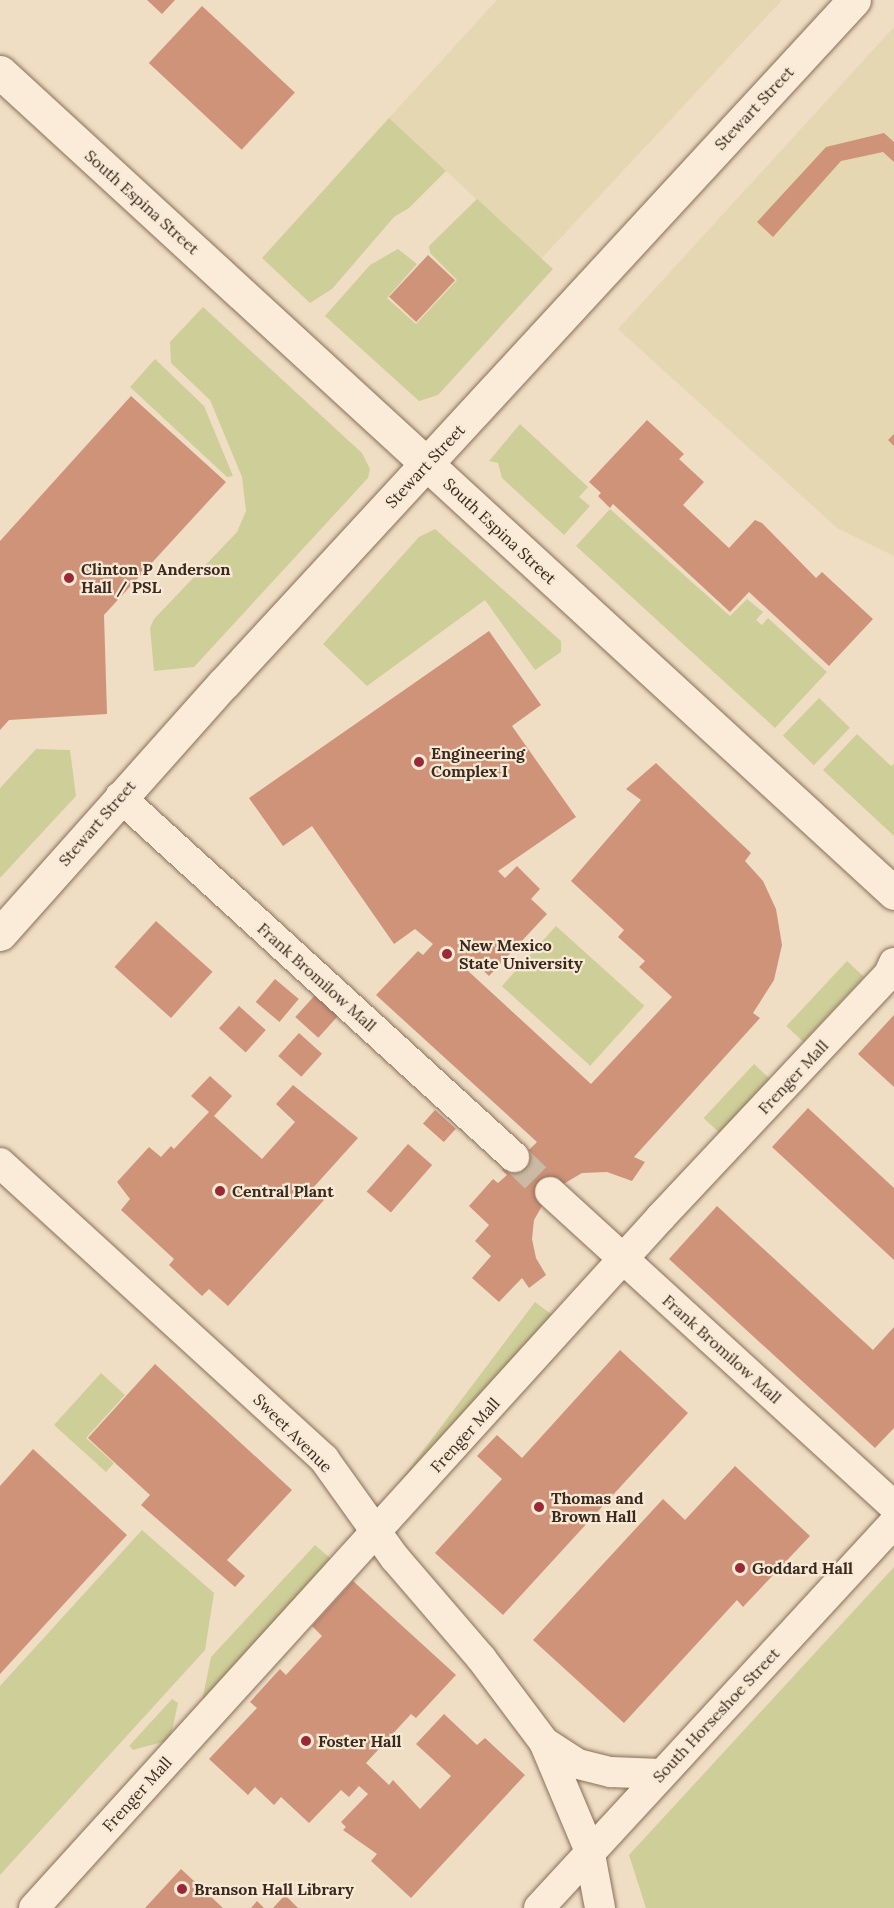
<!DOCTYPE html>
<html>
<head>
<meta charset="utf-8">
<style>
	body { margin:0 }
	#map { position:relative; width:894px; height:1908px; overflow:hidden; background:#efdec4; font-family:Lora,serif }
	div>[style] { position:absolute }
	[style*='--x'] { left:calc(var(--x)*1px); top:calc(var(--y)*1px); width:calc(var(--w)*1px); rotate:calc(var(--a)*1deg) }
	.farmland>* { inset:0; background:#e5d7b1 }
	.green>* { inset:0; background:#cece98; transform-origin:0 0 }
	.building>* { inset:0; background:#cf9379; transform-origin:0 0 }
	.street-tunnel>* { height:30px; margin-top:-15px; transform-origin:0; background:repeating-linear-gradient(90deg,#cbbaa3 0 30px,transparent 0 45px) }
	.roads { filter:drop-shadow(0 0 2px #8b6e5a) drop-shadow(0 0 2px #8b6e5a) }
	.street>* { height:30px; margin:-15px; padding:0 15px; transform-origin:15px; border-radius:15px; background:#faecd8 }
	.secondary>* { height:33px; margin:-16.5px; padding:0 16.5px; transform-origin:16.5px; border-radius:16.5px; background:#faecd8 }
	.dots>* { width:16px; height:16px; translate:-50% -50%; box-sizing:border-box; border:3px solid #f7e9d4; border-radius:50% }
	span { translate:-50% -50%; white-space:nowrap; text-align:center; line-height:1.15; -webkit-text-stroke:4.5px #f7e9d4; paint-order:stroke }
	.street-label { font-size:16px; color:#3a291e }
	.poi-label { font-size:16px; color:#3a291e; font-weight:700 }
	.left { translate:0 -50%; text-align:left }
</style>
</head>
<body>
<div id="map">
	<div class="farmland">
		<i style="clip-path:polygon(497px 0,782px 0,541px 259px,389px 118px)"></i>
		<i style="clip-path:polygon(894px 27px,894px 556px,837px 528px,618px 329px)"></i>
	</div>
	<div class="green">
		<i style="clip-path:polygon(389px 118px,446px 171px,409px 208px,394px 217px,332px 289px,310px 303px,262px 258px)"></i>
		<i style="clip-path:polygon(477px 199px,553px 269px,438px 395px,419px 401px,325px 316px,370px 265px,398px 249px,417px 264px,387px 298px,416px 324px,457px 280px,430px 253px,429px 246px)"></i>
		<i style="clip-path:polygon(203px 307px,362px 453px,370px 469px,368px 478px,194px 667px,154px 671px,150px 628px,154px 619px,237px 532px,246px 511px,242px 477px,210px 400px,171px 363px,170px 342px)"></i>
		<i style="clip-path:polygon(155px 359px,204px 406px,233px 476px,227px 477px,130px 387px)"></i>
		<i style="clip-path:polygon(520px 424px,588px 487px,579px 497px,590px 506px,564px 535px,502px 478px,498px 463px,489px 461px)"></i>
		<i style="clip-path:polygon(610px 509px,730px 616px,747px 599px,763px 612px,756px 620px,762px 625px,768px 618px,827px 672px,775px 728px,576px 546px)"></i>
		<i style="clip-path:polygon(435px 529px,561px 641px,561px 652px,535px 670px,485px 600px,367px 686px,323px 644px,419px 537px)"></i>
		<i style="left:819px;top:698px;width:43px;height:52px;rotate:44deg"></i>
		<i style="clip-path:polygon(857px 734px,891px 766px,894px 764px,894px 836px,823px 770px)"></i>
		<i style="clip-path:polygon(36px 749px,70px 750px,76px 796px,0 878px,0 788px)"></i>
		<i style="left:556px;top:926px;width:119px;height:81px;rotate:42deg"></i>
		<i style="left:847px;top:961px;width:23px;height:89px;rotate:43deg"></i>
		<i style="left:754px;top:1064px;width:23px;height:74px;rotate:43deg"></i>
		<i style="left:535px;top:1302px;width:25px;height:227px;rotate:37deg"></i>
		<i style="clip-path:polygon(101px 1373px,125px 1395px,86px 1438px,114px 1463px,106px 1472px,54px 1425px)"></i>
		<i style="clip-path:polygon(142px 1530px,214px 1593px,205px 1650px,0 1875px,0 1686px)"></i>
		<i style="clip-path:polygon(315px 1545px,331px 1559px,202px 1702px,211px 1657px)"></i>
		<i style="clip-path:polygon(894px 1567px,894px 1908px,646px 1908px,629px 1855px)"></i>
		<i style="clip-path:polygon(172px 1699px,178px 1703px,170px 1740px,133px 1750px,129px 1746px)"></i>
	</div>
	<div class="building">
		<i style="clip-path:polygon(147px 0,175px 0,162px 14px)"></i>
		<i style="left:202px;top:6px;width:127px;height:78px;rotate:43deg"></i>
		<i style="clip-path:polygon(884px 133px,894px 142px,894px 162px,883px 152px,841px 161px,773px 237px,757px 222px,826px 147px)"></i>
		<i style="left:428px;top:255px;width:37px;height:57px;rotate:43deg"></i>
		<i style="clip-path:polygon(131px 396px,226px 482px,104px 615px,107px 714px,9px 720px,0 730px,0 541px)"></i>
		<i style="clip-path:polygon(647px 420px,684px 454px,679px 459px,704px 482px,683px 505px,729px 548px,755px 520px,762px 523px,816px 578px,822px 572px,873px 619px,829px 666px,749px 592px,730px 612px,613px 504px,610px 508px,598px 496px,601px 493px,589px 482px)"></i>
		<i style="clip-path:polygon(894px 434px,894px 446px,888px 440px)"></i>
		<i style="clip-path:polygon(489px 631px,541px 705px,512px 726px,576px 817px,498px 871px,505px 878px,517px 866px,540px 889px,531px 899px,547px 914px,489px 976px,474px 962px,467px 970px,591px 1084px,672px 997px,639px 967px,645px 961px,618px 937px,624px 930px,571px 881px,641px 800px,626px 789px,656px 763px,751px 853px,745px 861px,763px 881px,776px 909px,782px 945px,774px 980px,753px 1013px,760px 1018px,634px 1157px,645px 1162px,632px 1181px,607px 1172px,582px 1173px,550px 1192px,534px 1220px,532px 1239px,536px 1258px,546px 1275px,529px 1288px,522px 1278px,499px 1302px,472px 1278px,491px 1256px,475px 1241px,489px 1225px,469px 1206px,493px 1179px,498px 1183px,507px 1175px,502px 1170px,524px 1146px,529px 1150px,537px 1142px,376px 995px,418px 951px,423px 955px,433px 944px,415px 929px,394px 944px,312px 826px,283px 846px,249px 798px)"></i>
		<i style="left:156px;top:921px;width:76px;height:62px;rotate:42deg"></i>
		<i style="left:275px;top:979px;width:31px;height:30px;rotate:40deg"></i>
		<i style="left:316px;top:994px;width:31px;height:31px;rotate:42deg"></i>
		<i style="left:239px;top:1006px;width:36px;height:30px;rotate:42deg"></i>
		<i style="clip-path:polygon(894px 1015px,894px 1087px,858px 1054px)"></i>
		<i style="left:299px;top:1033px;width:31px;height:31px;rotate:42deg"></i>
		<i style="clip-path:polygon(210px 1076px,232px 1096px,214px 1116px,262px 1159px,295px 1122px,276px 1104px,293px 1085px,358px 1138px,312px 1189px,324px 1200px,228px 1306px,209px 1289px,202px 1296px,169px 1265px,174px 1259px,121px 1210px,130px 1199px,117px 1182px,149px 1147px,161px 1157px,171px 1146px,174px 1149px,209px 1112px,191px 1096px)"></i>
		<i style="clip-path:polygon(808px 1108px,894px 1188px,894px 1260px,772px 1147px)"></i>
		<i style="left:435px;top:1110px;width:28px;height:18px;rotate:42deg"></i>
		<i style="left:408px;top:1144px;width:32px;height:63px;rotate:41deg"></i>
		<i style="clip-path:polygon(717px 1206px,873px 1350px,894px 1327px,894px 1428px,875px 1448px,669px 1259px)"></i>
		<i style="clip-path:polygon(620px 1350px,688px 1413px,503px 1615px,435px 1553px,502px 1479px,477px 1456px,497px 1435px,522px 1458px)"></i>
		<i style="clip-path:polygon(155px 1364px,292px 1490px,227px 1560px,245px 1576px,235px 1587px,141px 1505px,150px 1495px,88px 1438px)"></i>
		<i style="clip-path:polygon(33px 1449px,127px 1535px,0 1674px,0 1486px)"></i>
		<i style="clip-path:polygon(735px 1466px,810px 1536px,743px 1607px,737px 1600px,624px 1723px,533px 1640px,663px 1499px,685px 1520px)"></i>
		<i style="clip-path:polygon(353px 1581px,456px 1675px,416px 1718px,411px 1714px,366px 1763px,389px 1785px,393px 1780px,420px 1809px,451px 1776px,416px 1744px,444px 1714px,477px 1745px,485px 1738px,525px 1775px,411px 1898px,371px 1861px,377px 1854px,343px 1830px,346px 1827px,341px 1822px,368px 1794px,359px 1786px,349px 1797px,341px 1790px,309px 1823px,281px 1797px,274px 1805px,255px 1787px,248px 1795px,209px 1759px,257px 1708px,250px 1702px,280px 1669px,286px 1675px,322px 1636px,312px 1626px)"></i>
		<i style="clip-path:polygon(181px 1869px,223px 1908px,145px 1908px)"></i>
		<i style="clip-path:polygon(285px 1895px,298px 1908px,273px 1908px)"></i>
		<i style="clip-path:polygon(257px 1901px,264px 1908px,251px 1908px)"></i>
	</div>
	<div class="street-tunnel">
		<i style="--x:514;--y:1157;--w:50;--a:44.2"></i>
	</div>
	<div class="roads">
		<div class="street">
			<i style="--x:120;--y:797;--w:534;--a:42.42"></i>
			<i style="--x:0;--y:1163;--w:439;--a:42.4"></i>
			<i style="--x:324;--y:1459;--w:122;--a:54.4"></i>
			<i style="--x:395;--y:1558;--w:132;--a:49.3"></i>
			<i style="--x:481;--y:1658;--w:105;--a:53.1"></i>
			<i style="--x:544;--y:1742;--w:116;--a:67.2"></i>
			<i style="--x:589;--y:1849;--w:60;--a:79.4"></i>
			<i style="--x:550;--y:1192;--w:466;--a:42.4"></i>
			<i style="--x:544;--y:1742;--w:40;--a:32.9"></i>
			<i style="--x:578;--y:1764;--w:34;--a:14"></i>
			<i style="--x:611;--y:1772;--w:50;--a:2.3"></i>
			<i style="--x:34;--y:1908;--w:932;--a:-47.78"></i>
			<i style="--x:660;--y:1218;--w:335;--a:-46.8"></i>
			<i style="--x:889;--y:974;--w:12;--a:-66"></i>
			<i style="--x:539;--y:1908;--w:524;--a:-47.32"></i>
		</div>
		<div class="secondary">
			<i style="--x:0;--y:72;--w:1214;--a:42.56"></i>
			<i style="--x:0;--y:934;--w:336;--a:-48.3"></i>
			<i style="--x:224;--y:683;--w:929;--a:-47.31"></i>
		</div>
	</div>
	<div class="dots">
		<i style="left:69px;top:578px;background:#9b2836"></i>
		<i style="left:419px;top:762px;background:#9b2836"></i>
		<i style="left:447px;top:954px;background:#9b2836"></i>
		<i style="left:220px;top:1191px;background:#9b2836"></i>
		<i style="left:539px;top:1507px;background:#9b2836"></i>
		<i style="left:740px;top:1568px;background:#9b2836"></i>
		<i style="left:306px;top:1741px;background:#9b2836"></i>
		<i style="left:182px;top:1889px;background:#9b2836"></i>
	</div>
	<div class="street-label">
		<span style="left:754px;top:108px;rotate:-47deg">Stewart Street</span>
		<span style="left:142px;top:202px;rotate:42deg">South Espina Street</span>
		<span style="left:425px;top:466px;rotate:-47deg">Stewart Street</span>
		<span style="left:500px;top:531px;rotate:43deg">South Espina Street</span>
		<span style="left:97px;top:823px;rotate:-49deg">Stewart Street</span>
		<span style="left:317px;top:977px;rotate:42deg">Frank Bromilow Mall</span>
		<span style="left:793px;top:1077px;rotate:-47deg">Frenger Mall</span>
		<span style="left:722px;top:1349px;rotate:42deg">Frank Bromilow Mall</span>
		<span style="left:293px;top:1433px;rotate:45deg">Sweet Avenue</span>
		<span style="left:465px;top:1435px;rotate:-48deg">Frenger Mall</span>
		<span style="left:716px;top:1715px;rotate:-47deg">South Horseshoe Street</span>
		<span style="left:137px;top:1794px;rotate:-48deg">Frenger Mall</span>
	</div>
	<div class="poi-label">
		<span class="left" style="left:81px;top:578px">Clinton P Anderson<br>Hall / PSL</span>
		<span class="left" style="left:431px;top:762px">Engineering<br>Complex I</span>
		<span class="left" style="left:459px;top:954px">New Mexico<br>State University</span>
		<span class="left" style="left:232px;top:1191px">Central Plant</span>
		<span class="left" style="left:551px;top:1507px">Thomas and<br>Brown Hall</span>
		<span class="left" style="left:752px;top:1568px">Goddard Hall</span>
		<span class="left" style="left:318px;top:1741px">Foster Hall</span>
		<span class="left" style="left:194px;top:1889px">Branson Hall Library</span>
	</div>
</div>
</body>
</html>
